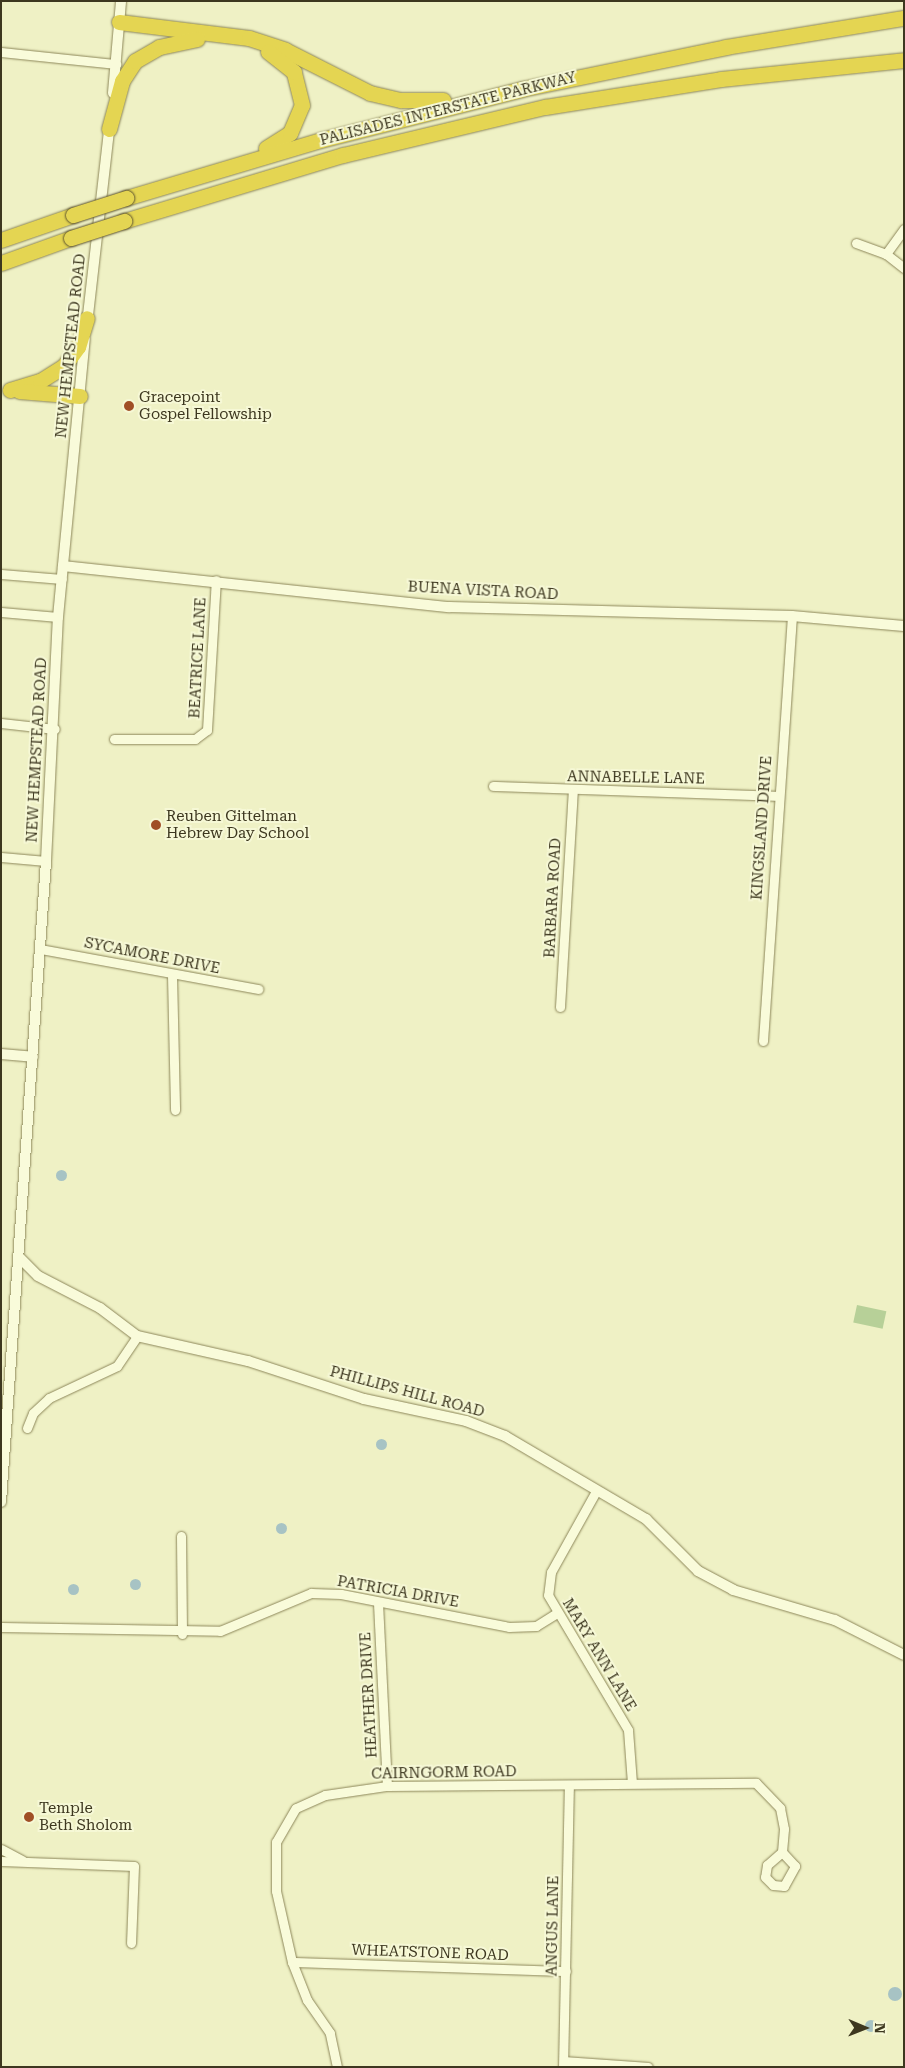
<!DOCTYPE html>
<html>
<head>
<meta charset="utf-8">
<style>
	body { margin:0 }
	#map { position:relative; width:905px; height:2068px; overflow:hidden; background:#eff1c5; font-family:"Roboto Serif",serif }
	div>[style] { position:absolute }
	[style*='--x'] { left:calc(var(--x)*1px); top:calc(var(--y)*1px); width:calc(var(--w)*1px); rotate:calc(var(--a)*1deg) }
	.green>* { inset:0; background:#b7d098; transform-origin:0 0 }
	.water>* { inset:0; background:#a7c3c4 }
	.round { border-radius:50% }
	.roads { filter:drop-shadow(0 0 1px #8d875a) drop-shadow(0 0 1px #8d875a) }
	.minor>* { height:9px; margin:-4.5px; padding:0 4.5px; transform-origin:4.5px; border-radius:4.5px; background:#f9fbda }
	.tertiary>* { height:10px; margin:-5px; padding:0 5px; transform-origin:5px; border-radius:5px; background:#f9fbda }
	.motorway>* { height:15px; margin:-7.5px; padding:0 7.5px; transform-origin:7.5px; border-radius:7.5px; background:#e4d552 }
	.bridges { filter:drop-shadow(0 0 1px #5b522e) drop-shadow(0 0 1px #5b522e) }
	.motorway-bridge>* { height:15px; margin:-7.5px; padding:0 7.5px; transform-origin:7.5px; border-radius:7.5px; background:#e4d552 }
	.dots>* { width:14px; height:14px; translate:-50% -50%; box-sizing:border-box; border:2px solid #f6f8d6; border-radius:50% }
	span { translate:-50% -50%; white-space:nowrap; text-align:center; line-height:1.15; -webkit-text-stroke:4px #f6f8d6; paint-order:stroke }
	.street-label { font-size:15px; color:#3d371f }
	.poi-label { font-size:15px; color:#3d371f }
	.left { translate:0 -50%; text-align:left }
	.frame { position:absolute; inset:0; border:2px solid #3d371f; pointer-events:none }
	.north { position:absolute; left:840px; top:2003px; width:50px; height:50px; -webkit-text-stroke:4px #f6f8d6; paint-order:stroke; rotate:91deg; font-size:14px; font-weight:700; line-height:20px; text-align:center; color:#3d371f }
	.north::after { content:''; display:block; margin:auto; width:18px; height:22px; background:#3d371f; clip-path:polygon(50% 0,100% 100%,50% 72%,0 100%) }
</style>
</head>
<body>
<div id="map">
	<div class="green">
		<i style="left:857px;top:1305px;width:30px;height:18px;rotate:12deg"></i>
	</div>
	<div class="water">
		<i class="round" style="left:55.5px;top:1169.5px;width:11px;height:11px"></i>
		<i class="round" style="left:375.5px;top:1438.5px;width:11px;height:11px"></i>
		<i class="round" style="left:275.5px;top:1522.5px;width:11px;height:11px"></i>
		<i class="round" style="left:129.5px;top:1578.5px;width:11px;height:11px"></i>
		<i class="round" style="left:67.5px;top:1583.5px;width:11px;height:11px"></i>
		<i class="round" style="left:888px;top:1987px;width:14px;height:14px"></i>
		<i class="round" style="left:865px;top:2020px;width:12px;height:12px"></i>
	</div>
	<div class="roads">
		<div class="minor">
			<i style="--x:1;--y:52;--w:116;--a:6"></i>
			<i style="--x:904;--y:229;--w:31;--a:126"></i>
			<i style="--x:886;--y:254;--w:23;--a:38"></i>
			<i style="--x:856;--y:243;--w:32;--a:20"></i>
			<i style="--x:1;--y:574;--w:61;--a:4.7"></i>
			<i style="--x:1;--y:612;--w:57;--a:5"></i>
			<i style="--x:1;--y:723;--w:54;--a:6.3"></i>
			<i style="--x:114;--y:739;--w:81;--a:0"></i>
			<i style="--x:195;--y:739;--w:15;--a:-37"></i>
			<i style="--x:207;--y:730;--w:150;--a:-86.6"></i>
			<i style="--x:493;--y:786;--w:284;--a:2"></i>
			<i style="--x:1;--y:857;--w:45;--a:5.1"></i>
			<i style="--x:40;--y:949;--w:222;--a:10.4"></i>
			<i style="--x:172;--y:975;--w:135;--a:88.7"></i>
			<i style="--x:560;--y:1007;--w:216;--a:-86.6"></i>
			<i style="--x:763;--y:1041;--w:426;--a:-86.1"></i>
			<i style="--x:27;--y:1428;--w:16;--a:-68"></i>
			<i style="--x:33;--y:1413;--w:22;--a:-43"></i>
			<i style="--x:49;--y:1398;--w:75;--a:-25.2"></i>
			<i style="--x:117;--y:1366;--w:36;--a:-56"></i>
			<i style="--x:595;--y:1493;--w:90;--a:119.1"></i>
			<i style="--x:551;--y:1572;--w:23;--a:97"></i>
			<i style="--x:548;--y:1595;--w:157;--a:59.3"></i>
			<i style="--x:628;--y:1730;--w:53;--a:85.7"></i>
			<i style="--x:181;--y:1536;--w:98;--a:89.4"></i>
			<i style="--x:378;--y:1603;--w:183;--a:87.2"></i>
			<i style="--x:1;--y:1627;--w:219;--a:1"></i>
			<i style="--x:220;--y:1631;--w:99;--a:-22.7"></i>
			<i style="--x:311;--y:1593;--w:30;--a:2"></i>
			<i style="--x:341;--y:1594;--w:171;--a:11.1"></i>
			<i style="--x:509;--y:1627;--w:27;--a:-2"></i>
			<i style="--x:536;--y:1626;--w:22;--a:-32"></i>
			<i style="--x:1;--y:1849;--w:24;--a:28"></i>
			<i style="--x:1;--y:1861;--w:133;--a:2.2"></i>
			<i style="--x:134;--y:1866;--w:77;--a:92.2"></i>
			<i style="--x:292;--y:1962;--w:274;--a:1.9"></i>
			<i style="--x:564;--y:2061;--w:84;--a:4.1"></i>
			<i style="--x:337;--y:2067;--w:35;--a:-102"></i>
			<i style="--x:330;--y:2033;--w:40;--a:-124.9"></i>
			<i style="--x:307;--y:2000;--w:41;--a:-111.5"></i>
			<i style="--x:292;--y:1962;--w:73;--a:-102.7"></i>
			<i style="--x:276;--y:1891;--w:49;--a:-90"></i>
			<i style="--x:276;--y:1842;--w:39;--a:-60"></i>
			<i style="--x:296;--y:1808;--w:32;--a:-24"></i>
			<i style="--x:325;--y:1795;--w:63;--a:-8.3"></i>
			<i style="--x:387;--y:1786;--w:369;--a:-0.5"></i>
			<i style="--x:756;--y:1783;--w:35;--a:46"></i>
			<i style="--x:780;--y:1808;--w:21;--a:79"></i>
			<i style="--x:784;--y:1829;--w:23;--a:95"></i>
			<i style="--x:782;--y:1852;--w:20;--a:139"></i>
			<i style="--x:767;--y:1865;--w:12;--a:99"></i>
			<i style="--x:765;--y:1877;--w:11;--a:45"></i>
			<i style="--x:773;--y:1885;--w:11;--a:5"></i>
			<i style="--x:784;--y:1886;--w:23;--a:-61"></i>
			<i style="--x:795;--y:1866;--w:19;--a:-133"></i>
			<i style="--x:563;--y:2067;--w:282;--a:-88.8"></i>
		</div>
		<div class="tertiary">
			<i style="--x:113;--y:93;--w:92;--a:-85"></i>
			<i style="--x:87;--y:324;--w:202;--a:-83.5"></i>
			<i style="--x:63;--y:566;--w:388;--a:6.1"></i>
			<i style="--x:449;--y:607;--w:343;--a:1.5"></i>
			<i style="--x:792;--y:616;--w:112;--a:5.1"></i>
			<i style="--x:1;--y:1054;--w:32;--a:5"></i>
			<i style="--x:20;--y:1258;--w:25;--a:45"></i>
			<i style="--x:38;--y:1276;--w:70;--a:27.3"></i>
			<i style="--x:100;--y:1308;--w:46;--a:37.1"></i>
			<i style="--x:137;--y:1336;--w:114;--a:12.7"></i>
			<i style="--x:248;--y:1361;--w:122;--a:18.1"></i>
			<i style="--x:364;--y:1399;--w:104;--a:12.2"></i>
			<i style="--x:466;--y:1421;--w:42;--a:21"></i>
			<i style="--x:505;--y:1436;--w:164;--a:30.5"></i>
			<i style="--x:646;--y:1519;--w:74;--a:45"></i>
			<i style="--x:698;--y:1571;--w:40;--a:28"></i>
			<i style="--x:733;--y:1590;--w:106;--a:16.4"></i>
			<i style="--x:835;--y:1620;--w:77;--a:26.9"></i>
			<i style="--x:1;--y:1502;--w:643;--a:-85.98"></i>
			<i style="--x:46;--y:861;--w:244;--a:-87.2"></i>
			<i style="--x:58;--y:617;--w:279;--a:-84.5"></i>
		</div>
		<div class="motorway">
			<i style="--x:119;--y:22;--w:131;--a:7"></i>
			<i style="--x:249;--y:38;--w:38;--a:18"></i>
			<i style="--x:285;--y:50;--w:95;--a:26.8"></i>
			<i style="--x:370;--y:93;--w:32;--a:13"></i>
			<i style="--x:401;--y:100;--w:42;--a:0"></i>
			<i style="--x:109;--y:129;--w:50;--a:-74.8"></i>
			<i style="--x:122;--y:81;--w:24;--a:-57"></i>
			<i style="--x:135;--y:61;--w:28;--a:-30"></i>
			<i style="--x:159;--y:47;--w:39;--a:-12"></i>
			<i style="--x:266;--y:148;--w:28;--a:-32"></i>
			<i style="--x:290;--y:133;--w:30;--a:-67"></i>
			<i style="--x:302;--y:105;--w:34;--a:-104"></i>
			<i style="--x:294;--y:72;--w:33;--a:-142"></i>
			<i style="--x:126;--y:198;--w:203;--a:-16.6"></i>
			<i style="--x:321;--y:140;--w:207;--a:-14.2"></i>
			<i style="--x:522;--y:89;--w:208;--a:-11.6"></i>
			<i style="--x:726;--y:47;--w:180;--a:-9.3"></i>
			<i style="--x:124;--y:221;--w:229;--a:-16.8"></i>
			<i style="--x:343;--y:155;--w:208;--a:-13.4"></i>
			<i style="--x:545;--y:107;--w:178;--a:-9"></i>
			<i style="--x:721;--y:79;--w:184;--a:-5.9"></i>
			<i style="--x:1;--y:240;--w:76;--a:-19.1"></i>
			<i style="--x:1;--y:263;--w:74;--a:-19.7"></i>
			<i style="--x:10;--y:390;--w:31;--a:-17"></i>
			<i style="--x:40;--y:381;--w:28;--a:-32"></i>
			<i style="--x:64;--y:366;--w:24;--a:-54"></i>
			<i style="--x:78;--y:347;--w:30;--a:-73"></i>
			<i style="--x:19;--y:391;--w:61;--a:4.7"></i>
		</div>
	</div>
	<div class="bridges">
		<div class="motorway-bridge">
			<i style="--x:73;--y:215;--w:56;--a:-17.8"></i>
			<i style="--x:71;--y:238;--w:56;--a:-17.8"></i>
		</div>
	</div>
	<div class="dots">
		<i style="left:129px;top:406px;background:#a04f26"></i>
		<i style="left:156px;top:825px;background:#a04f26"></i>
		<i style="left:29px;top:1817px;background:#a04f26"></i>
	</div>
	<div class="street-label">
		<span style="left:448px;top:109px;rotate:-14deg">PALISADES INTERSTATE PARKWAY</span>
		<span style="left:71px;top:346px;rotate:-84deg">NEW HEMPSTEAD ROAD</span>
		<span style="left:483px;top:591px;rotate:3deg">BUENA VISTA ROAD</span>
		<span style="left:198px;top:658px;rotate:-87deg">BEATRICE LANE</span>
		<span style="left:37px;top:750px;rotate:-87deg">NEW HEMPSTEAD ROAD</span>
		<span style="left:636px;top:778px;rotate:1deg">ANNABELLE LANE</span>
		<span style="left:762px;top:828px;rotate:-86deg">KINGSLAND DRIVE</span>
		<span style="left:553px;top:898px;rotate:-87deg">BARBARA ROAD</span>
		<span style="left:152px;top:956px;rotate:11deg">SYCAMORE DRIVE</span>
		<span style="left:407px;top:1392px;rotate:15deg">PHILLIPS HILL ROAD</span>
		<span style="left:398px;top:1592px;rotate:10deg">PATRICIA DRIVE</span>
		<span style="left:599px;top:1655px;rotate:59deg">MARY ANN LANE</span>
		<span style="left:369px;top:1695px;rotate:-93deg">HEATHER DRIVE</span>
		<span style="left:444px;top:1773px;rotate:-1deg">CAIRNGORM ROAD</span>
		<span style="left:553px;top:1926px;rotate:-89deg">ANGUS LANE</span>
		<span style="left:430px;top:1953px;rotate:2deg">WHEATSTONE ROAD</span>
	</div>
	<div class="poi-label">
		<span class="left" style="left:139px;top:406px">Gracepoint<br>Gospel Fellowship</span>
		<span class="left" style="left:166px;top:825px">Reuben Gittelman<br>Hebrew Day School</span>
		<span class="left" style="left:39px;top:1817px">Temple<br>Beth Sholom</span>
	</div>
	<div class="frame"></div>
	<div class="north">N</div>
</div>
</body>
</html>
